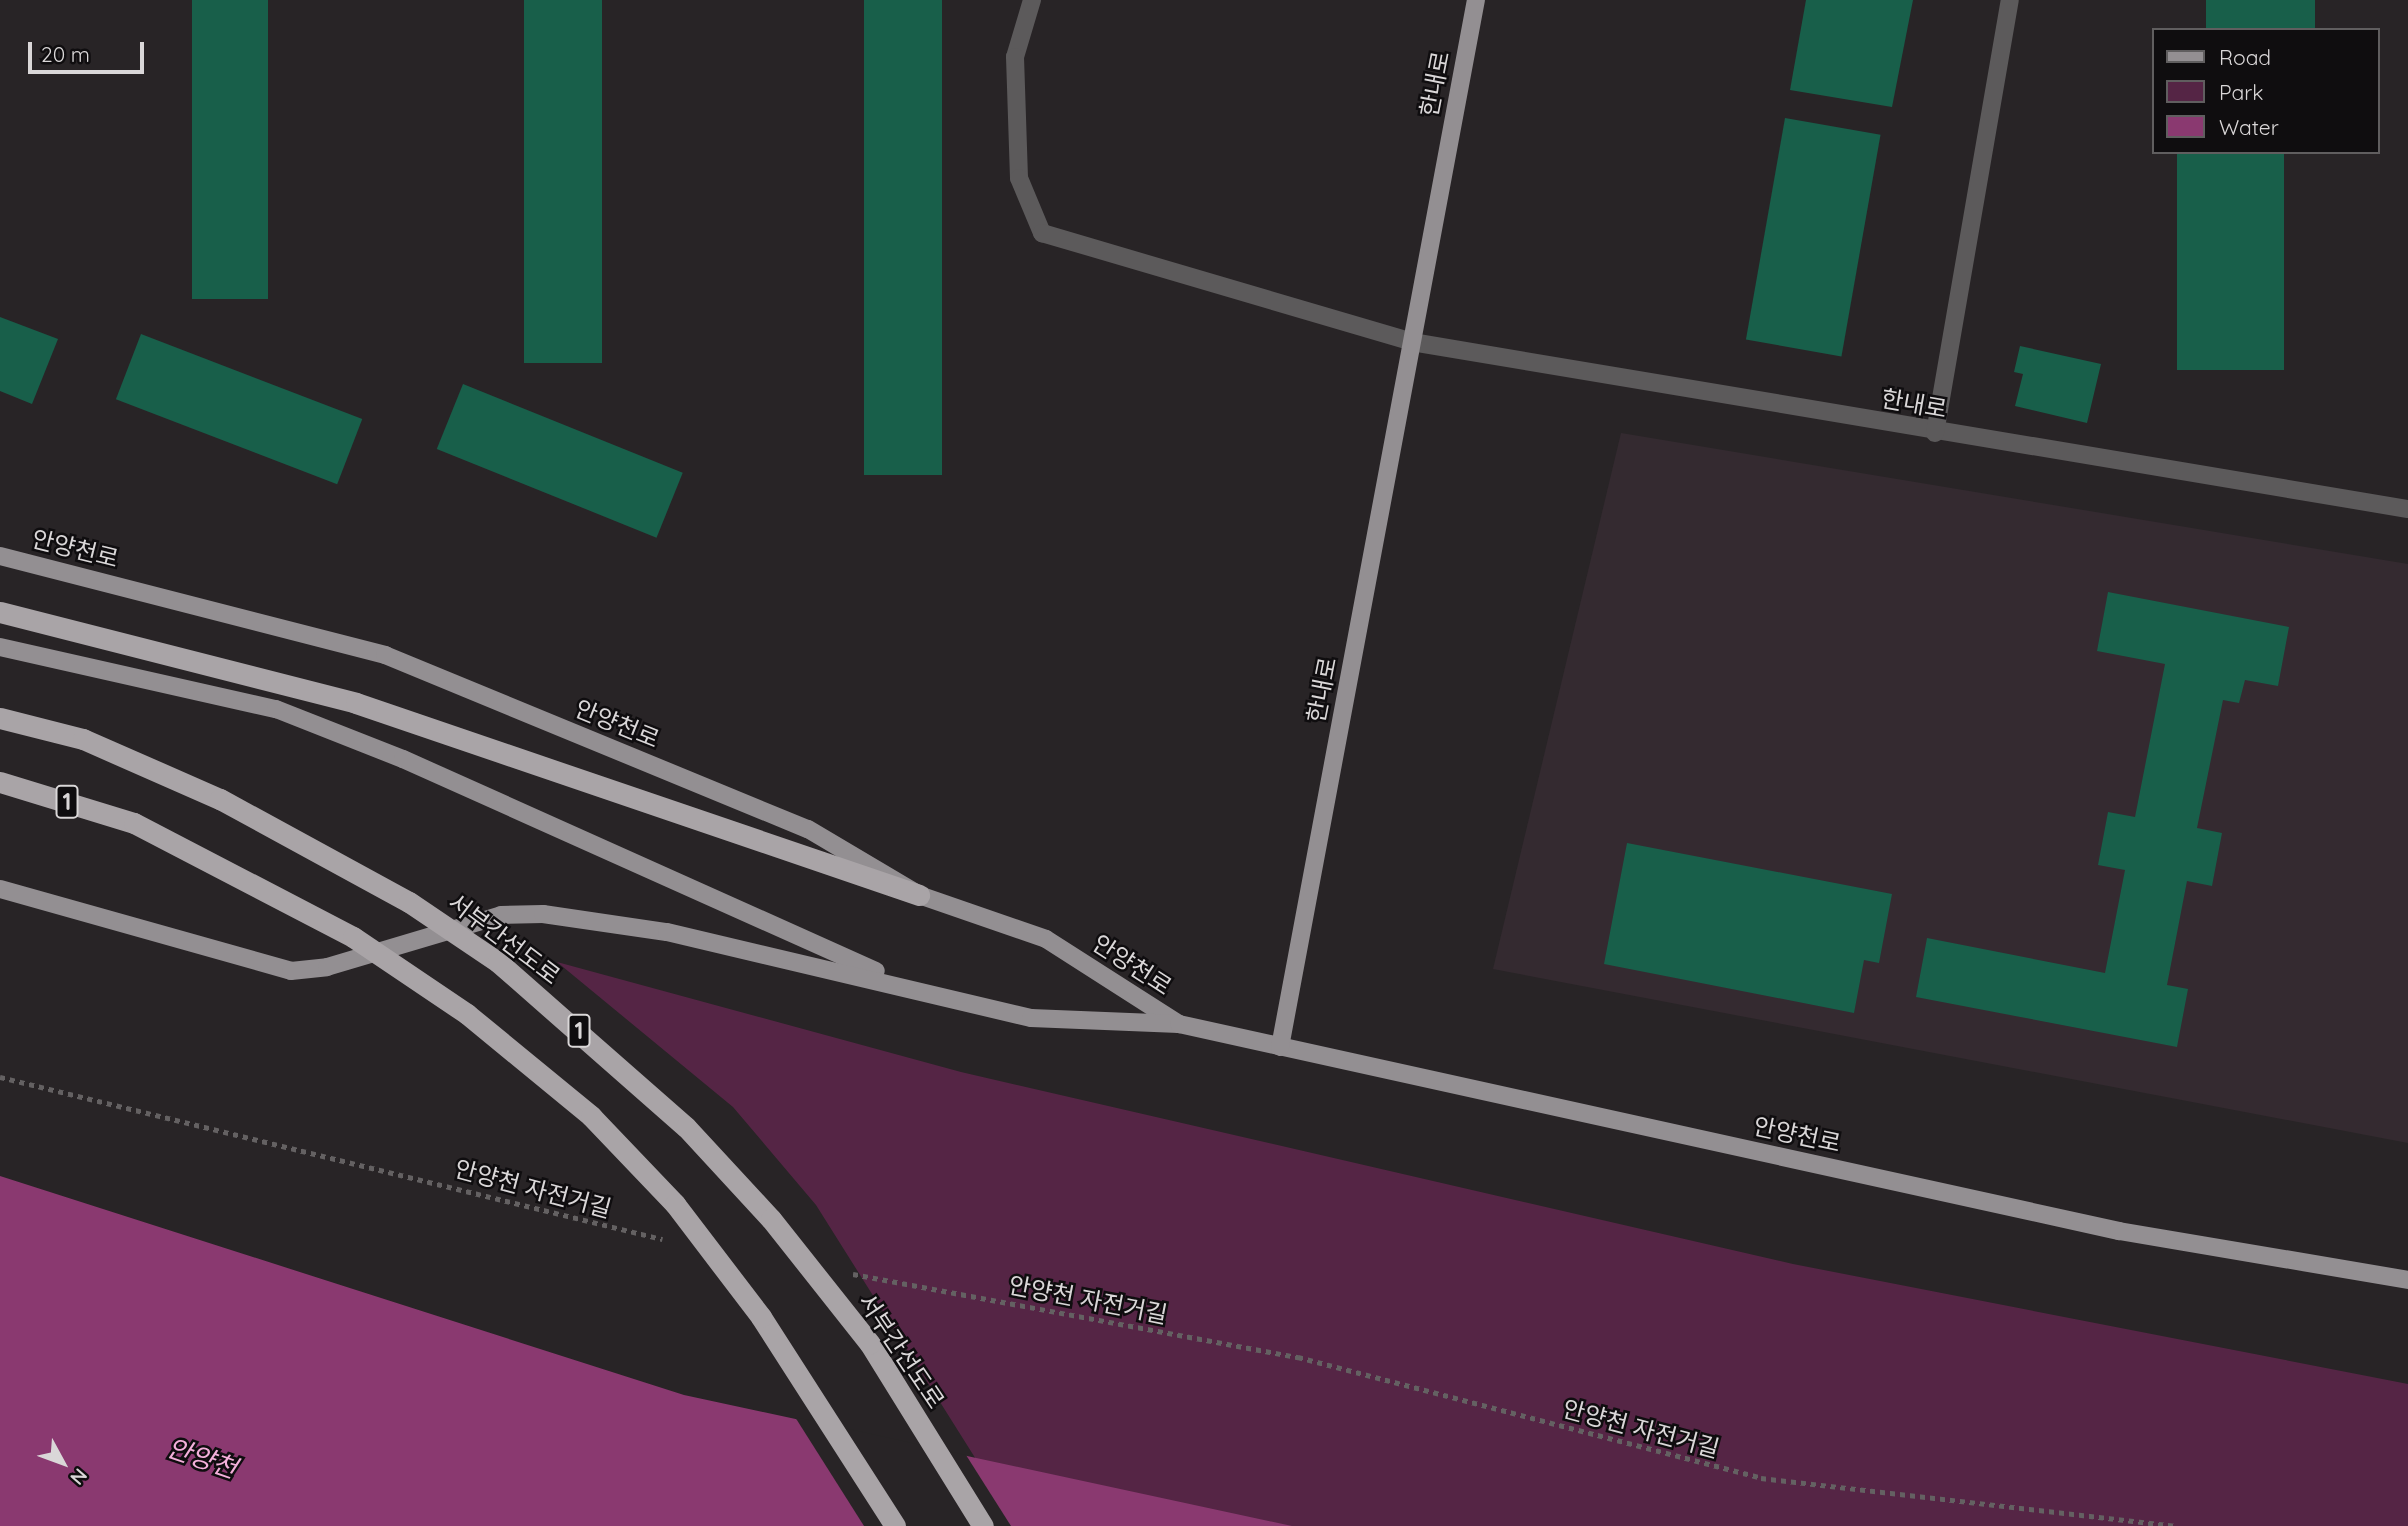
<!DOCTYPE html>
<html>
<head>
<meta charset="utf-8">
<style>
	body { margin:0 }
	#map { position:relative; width:2408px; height:1526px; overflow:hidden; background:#282426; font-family:Quicksand,"Noto Sans KR",sans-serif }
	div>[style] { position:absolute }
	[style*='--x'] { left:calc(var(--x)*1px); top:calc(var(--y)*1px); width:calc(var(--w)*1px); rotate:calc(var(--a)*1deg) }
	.built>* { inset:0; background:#342a30 }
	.green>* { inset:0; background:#552545 }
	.water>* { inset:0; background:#8a3970 }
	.pier>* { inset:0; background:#282426 }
	.building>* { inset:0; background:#185f4a; transform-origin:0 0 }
	.path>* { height:4.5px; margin-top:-2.25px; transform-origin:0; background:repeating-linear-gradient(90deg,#646162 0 5px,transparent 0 10px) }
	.minor>* { height:18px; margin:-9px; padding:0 9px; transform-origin:9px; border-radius:9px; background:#5c5a5b }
	.major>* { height:18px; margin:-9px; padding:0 9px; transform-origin:9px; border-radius:9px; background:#938f92 }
	.highway>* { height:21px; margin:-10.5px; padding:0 10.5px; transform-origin:10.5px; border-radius:10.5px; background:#a9a4a7 }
	.highway-bridge>* { height:21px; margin:-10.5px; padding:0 10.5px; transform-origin:10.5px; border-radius:10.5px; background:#a9a4a7 }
	span { translate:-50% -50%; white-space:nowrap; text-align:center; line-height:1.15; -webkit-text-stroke:5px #0f0d0f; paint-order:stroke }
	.shield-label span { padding:2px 5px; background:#0f0d0f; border:2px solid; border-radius:5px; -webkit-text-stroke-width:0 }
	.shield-label { font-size:23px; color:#dad7d8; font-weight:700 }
	.street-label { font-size:24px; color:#dad7d8 }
	.water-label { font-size:26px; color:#f4b0db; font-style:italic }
	.legend { position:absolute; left:2152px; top:28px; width:228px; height:126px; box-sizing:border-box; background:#0f0d0f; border:2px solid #605e5f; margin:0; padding:9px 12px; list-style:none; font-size:21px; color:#dad7d8 }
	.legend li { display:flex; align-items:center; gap:14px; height:35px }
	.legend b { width:35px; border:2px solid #605e5f }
	.north { position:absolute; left:28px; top:1428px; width:70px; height:70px; -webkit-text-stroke:5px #0f0d0f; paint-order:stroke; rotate:131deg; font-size:19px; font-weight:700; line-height:28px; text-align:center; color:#dad7d8 }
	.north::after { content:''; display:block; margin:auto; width:24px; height:32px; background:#dad7d8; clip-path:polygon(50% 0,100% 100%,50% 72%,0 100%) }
	.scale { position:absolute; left:28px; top:42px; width:116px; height:32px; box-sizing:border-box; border:4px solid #dad7d8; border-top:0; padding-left:9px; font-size:21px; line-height:24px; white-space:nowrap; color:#dad7d8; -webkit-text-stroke:5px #0f0d0f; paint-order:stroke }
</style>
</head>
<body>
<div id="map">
	<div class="built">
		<i style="clip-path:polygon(1621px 433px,2408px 564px,2408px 1143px,1493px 969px)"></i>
	</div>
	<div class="green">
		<i style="clip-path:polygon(557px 962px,961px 1072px,1793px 1264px,2408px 1384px,2408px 1526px,1018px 1526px,816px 1205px,733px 1107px)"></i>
	</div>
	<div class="water">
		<i style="clip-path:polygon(0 1176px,684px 1395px,1292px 1526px,0 1526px)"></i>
	</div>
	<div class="pier">
		<i style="clip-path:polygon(795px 1417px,966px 1455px,1011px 1526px,864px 1526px)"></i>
	</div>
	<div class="building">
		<i style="left:192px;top:0;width:76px;height:299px"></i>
		<i style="left:524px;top:0;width:78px;height:363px"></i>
		<i style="left:864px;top:0;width:78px;height:475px"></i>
		<i style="clip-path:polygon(1806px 0,1913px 0,1892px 107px,1790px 90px)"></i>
		<i style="left:2206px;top:0;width:109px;height:31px"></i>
		<i style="left:1785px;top:118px;width:97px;height:225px;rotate:10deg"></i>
		<i style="left:2177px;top:152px;width:107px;height:218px"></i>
		<i style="clip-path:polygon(0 317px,58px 339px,32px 404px,0 391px)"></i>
		<i style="left:141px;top:334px;width:237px;height:70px;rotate:21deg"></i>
		<i style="clip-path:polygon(2020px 346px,2101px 364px,2087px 423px,2015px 406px,2023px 374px,2014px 372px)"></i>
		<i style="left:463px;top:384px;width:237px;height:70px;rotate:22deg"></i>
		<i style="clip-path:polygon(2108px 592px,2289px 627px,2278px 686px,2245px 680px,2239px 703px,2223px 700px,2197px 828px,2222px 833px,2212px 886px,2187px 881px,2167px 985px,2188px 989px,2177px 1047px,1916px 997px,1927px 938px,2105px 973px,2125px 870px,2098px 865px,2108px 812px,2135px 817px,2165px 664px,2097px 651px)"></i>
		<i style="clip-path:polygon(1627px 843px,1892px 894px,1879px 963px,1864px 960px,1854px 1013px,1604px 964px)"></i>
	</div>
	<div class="path">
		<i style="--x:0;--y:1077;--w:682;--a:13.75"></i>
		<i style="--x:853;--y:1274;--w:453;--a:10.6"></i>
		<i style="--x:1298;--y:1357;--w:479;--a:14.6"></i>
		<i style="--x:1761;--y:1478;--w:416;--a:6.6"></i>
	</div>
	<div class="minor">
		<i style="--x:1032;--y:0;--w:59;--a:106.6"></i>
		<i style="--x:1015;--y:57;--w:121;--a:88.1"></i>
		<i style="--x:1019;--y:178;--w:60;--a:67.3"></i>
		<i style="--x:1042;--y:233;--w:386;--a:16.4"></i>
		<i style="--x:1412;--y:342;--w:1010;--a:9.52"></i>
		<i style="--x:1935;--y:433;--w:439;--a:-80.2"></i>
	</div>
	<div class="major">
		<i style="--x:0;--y:556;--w:398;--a:14.4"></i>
		<i style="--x:385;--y:655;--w:457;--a:22.4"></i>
		<i style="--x:808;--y:829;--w:129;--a:30.7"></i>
		<i style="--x:919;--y:895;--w:134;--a:19.1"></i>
		<i style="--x:1046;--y:939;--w:158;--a:32.6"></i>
		<i style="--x:0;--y:647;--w:283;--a:12.7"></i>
		<i style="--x:276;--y:709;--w:136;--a:21.5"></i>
		<i style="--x:403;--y:759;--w:518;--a:24.14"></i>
		<i style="--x:0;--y:889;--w:302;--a:15.7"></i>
		<i style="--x:291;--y:971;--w:36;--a:-6"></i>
		<i style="--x:327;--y:967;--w:182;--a:-16.6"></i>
		<i style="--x:501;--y:915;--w:42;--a:-1.4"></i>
		<i style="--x:543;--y:914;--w:125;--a:8.3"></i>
		<i style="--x:667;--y:932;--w:374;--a:13.3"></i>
		<i style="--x:1031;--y:1018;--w:148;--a:2.3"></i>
		<i style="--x:1179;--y:1024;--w:963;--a:12.42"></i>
		<i style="--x:2119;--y:1231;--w:293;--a:9.6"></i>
		<i style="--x:1280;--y:1047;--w:1065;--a:-79.4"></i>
	</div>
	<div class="highway">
		<i style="--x:0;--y:612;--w:367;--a:14.3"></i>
		<i style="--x:356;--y:703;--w:595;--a:18.83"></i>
		<i style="--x:0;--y:718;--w:86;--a:14.2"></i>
		<i style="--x:83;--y:739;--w:150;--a:23.7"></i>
		<i style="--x:0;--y:782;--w:140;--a:17"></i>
		<i style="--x:761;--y:1317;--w:248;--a:57.3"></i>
		<i style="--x:870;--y:1344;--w:214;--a:58.2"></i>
	</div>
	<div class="highway-bridge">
		<i style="--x:220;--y:799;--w:215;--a:28.6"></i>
		<i style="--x:409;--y:902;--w:107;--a:34"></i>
		<i style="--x:498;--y:962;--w:250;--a:41.3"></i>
		<i style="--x:686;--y:1127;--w:125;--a:47.3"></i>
		<i style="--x:771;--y:1219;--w:159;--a:51.6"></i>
		<i style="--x:134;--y:823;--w:247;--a:27.5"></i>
		<i style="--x:353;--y:937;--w:138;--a:34"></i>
		<i style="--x:467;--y:1014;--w:161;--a:39.4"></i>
		<i style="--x:591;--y:1116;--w:122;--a:46.3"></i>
		<i style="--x:675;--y:1204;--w:142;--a:52.7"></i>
	</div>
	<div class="shield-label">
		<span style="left:67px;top:802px">1</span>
		<span style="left:579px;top:1031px">1</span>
	</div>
	<div class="street-label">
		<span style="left:1435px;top:84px;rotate:-79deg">한내로</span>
		<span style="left:1914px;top:404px;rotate:10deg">한내로</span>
		<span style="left:75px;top:549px;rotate:14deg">안양천로</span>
		<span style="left:1322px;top:690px;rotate:-79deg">한내로</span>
		<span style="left:617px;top:724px;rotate:22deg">안양천로</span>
		<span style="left:504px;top:939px;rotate:37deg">서부간선도로</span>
		<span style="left:1132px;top:965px;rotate:33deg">안양천로</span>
		<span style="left:1797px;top:1135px;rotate:12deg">안양천로</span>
		<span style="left:533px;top:1189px;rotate:15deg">안양천 자전거길</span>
		<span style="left:1088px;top:1300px;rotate:11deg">안양천 자전거길</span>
		<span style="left:901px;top:1351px;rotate:56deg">서부간선도로</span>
		<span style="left:1641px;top:1429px;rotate:15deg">안양천 자전거길</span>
	</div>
	<div class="water-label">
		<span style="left:202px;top:1458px;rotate:19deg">안양천</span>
	</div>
	<ul class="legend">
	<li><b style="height:9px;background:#938f92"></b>Road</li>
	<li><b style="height:19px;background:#552545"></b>Park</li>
	<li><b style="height:19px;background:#8a3970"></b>Water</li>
	</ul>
	<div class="north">N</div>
	<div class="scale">20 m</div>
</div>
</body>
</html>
